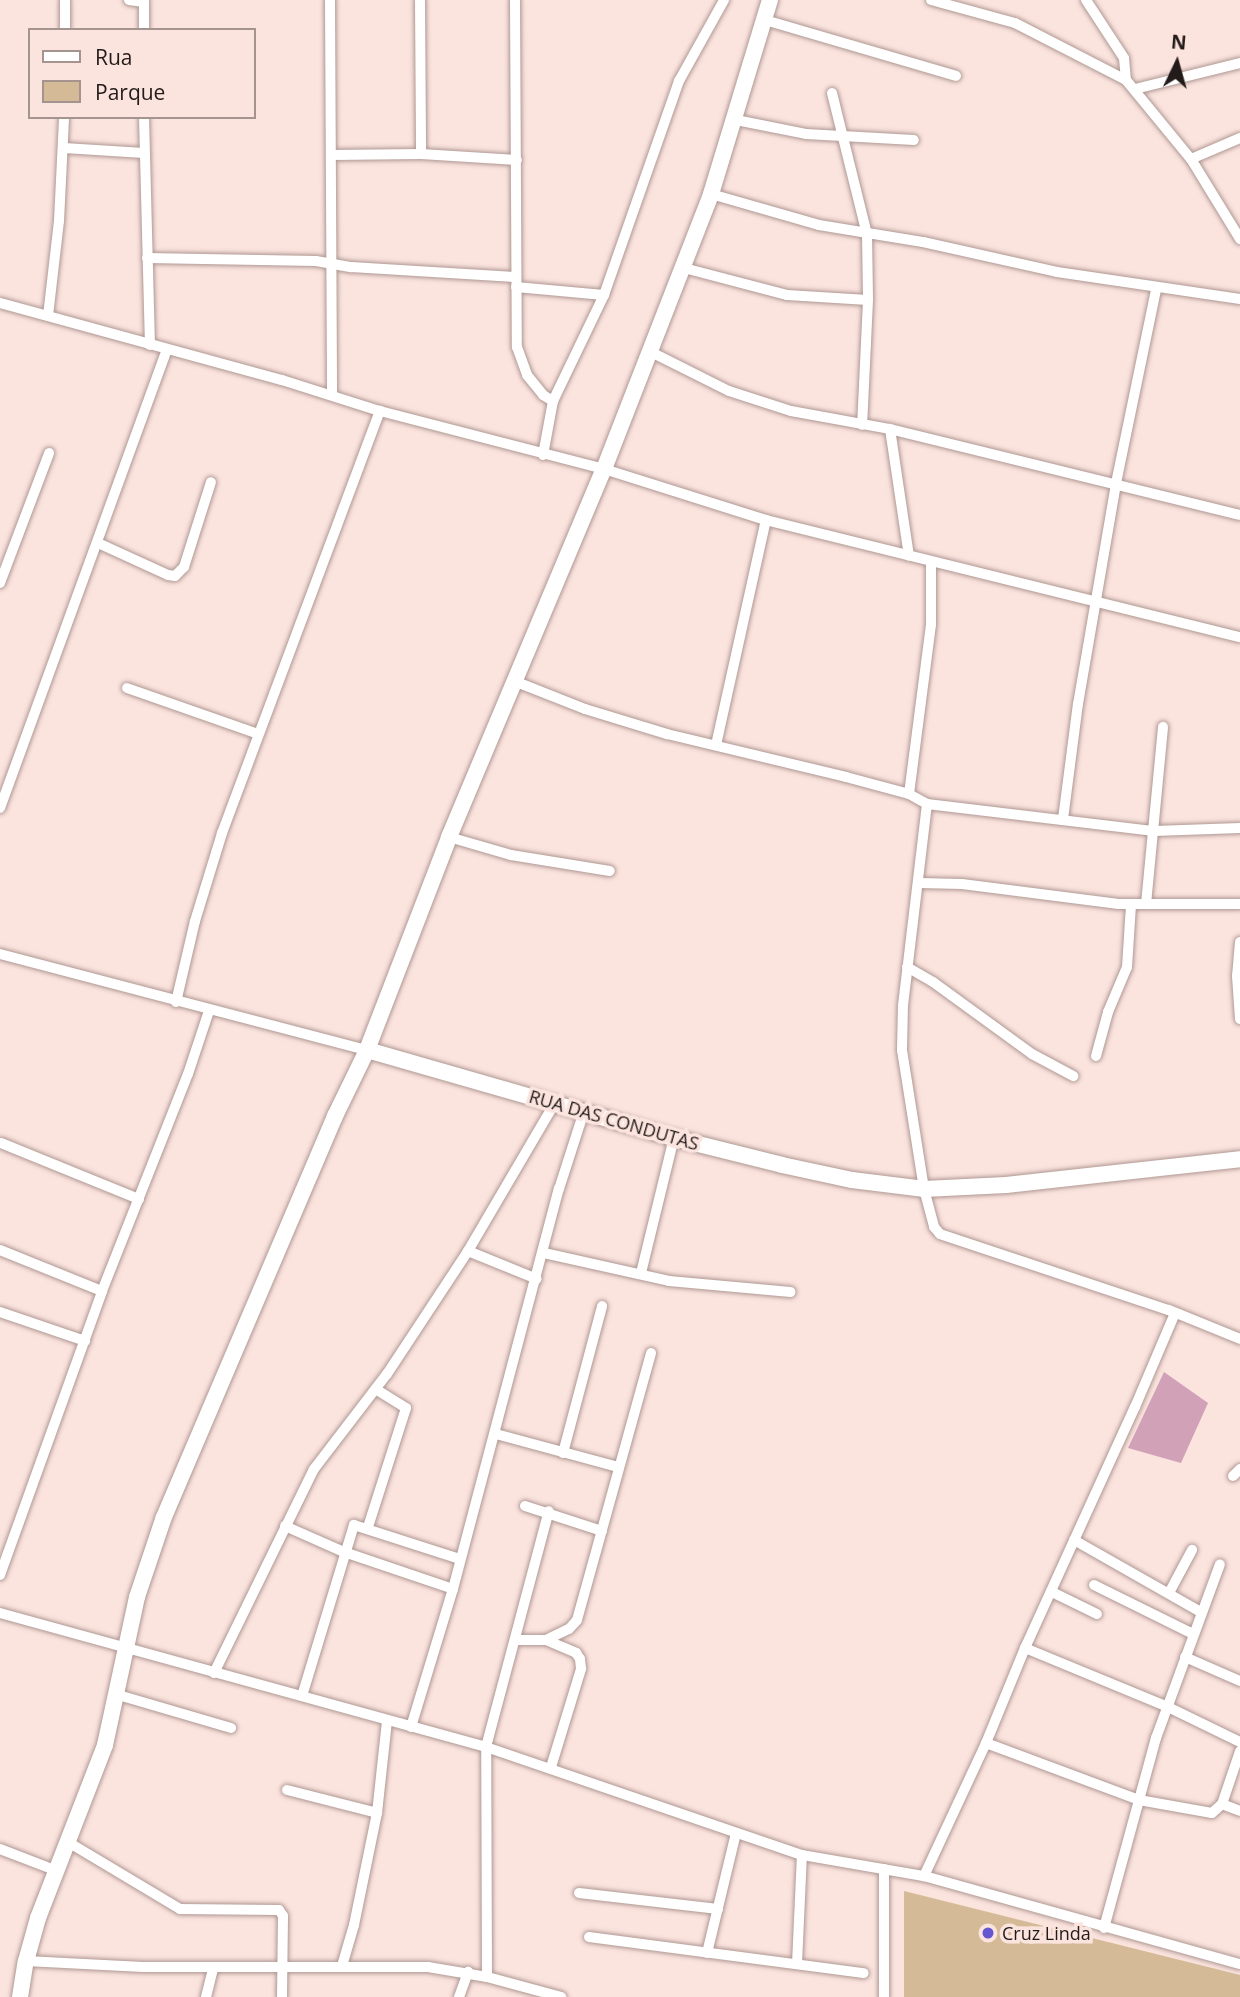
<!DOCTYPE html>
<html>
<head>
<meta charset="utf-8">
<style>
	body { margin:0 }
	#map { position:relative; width:1240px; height:1997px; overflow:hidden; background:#fbe3de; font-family:"Open Sans",sans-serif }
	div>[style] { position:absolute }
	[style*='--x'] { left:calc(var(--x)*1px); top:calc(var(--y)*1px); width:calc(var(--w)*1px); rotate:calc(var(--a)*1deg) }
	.green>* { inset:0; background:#d4ba97 }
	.water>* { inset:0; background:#d1a1b8 }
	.roads { filter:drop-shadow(0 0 2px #af9893) drop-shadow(0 0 2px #af9893) }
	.street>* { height:10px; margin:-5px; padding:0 5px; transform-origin:5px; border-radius:5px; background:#fff }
	.secondary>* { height:16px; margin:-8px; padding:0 8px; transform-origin:8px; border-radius:8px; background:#fff }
	.dots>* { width:19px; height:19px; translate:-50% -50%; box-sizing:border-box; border:4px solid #fbe3de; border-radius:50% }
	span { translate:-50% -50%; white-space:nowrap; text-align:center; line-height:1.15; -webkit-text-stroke:7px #fbe3de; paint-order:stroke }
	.street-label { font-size:18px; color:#231b19 }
	.poi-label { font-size:18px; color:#231b19 }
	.left { translate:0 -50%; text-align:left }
	.legend { position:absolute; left:28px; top:28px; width:228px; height:91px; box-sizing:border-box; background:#fbe3de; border:2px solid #a5938f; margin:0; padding:9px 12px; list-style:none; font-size:21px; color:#231b19 }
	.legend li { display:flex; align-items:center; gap:14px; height:35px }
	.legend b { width:35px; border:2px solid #a5938f }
	.north { position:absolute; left:1142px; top:28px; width:70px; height:70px; -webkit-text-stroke:5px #fbe3de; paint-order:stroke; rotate:5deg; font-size:19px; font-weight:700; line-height:28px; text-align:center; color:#231b19 }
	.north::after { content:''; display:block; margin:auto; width:24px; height:32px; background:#231b19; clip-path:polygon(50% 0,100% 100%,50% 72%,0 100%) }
</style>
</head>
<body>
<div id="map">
	<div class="green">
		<i style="clip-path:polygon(904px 1891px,1240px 1975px,1240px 1997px,904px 1997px)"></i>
	</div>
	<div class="water">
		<i style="clip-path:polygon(1164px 1372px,1208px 1403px,1181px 1463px,1128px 1448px)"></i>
	</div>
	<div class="roads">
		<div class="street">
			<i style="--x:129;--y:0;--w:15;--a:8"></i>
			<i style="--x:330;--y:0;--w:395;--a:89.7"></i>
			<i style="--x:420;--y:0;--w:154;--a:89.6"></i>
			<i style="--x:515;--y:0;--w:347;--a:89.7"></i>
			<i style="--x:517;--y:347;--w:30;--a:70"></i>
			<i style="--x:527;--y:375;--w:26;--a:51"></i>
			<i style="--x:543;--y:395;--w:12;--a:31"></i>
			<i style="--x:931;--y:0;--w:87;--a:15.3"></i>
			<i style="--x:1015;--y:23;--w:125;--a:27.2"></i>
			<i style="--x:1126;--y:80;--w:102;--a:50.6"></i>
			<i style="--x:1191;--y:159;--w:94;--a:58.5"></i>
			<i style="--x:1086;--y:0;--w:69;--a:56.8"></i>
			<i style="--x:1124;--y:58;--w:22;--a:85"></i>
			<i style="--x:765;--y:20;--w:199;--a:16.3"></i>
			<i style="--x:65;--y:30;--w:30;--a:-90"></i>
			<i style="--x:144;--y:30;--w:30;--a:-90"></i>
			<i style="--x:1135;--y:89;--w:108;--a:-13.9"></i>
			<i style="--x:832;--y:93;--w:145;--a:76.1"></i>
			<i style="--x:867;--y:234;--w:66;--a:89.1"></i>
			<i style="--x:868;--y:300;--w:125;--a:92.7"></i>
			<i style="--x:144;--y:117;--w:228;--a:88.5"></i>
			<i style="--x:736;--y:120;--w:71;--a:11.3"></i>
			<i style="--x:806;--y:134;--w:108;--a:3.2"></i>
			<i style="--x:64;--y:148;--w:80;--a:3.6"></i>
			<i style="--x:331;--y:155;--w:90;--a:-0.6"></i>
			<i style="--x:421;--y:154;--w:96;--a:3.6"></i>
			<i style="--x:1191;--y:159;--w:53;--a:-23.2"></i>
			<i style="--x:711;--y:194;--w:112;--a:16"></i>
			<i style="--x:819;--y:225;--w:105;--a:9.3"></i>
			<i style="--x:923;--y:242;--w:137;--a:12.6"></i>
			<i style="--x:1057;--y:272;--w:185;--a:8.4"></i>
			<i style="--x:147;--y:258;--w:169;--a:1"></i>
			<i style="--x:316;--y:261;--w:36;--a:10"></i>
			<i style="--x:351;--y:267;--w:164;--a:3.5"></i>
			<i style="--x:684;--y:268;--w:106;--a:14.7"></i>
			<i style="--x:787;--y:295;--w:81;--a:3.5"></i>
			<i style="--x:516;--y:287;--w:88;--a:5.2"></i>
			<i style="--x:0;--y:303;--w:292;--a:15.3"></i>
			<i style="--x:282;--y:380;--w:103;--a:17.6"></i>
			<i style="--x:380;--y:411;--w:231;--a:14.5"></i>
			<i style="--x:604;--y:469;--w:170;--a:17.5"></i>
			<i style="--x:766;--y:520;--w:488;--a:13.9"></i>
			<i style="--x:48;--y:316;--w:96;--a:-83.4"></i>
			<i style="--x:59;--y:221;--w:104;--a:-87.2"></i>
			<i style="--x:649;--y:351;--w:89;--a:26.6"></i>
			<i style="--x:729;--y:391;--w:65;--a:17.9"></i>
			<i style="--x:791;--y:411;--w:101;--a:10.3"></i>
			<i style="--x:890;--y:429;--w:360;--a:13.8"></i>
			<i style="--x:890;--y:429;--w:128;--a:81.5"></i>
			<i style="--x:543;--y:455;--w:55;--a:-79.5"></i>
			<i style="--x:553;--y:401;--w:118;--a:-64.3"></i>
			<i style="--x:604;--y:295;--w:227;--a:-70.7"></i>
			<i style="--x:679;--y:81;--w:93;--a:-60.9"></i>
			<i style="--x:98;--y:543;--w:77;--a:24.6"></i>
			<i style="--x:168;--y:575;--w:7;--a:8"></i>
			<i style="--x:175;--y:576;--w:13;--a:-45"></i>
			<i style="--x:184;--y:567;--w:89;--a:-72.4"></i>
			<i style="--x:0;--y:583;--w:139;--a:-69.3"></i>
			<i style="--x:514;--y:681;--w:76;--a:21.5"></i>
			<i style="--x:585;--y:709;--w:86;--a:17"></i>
			<i style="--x:667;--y:734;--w:184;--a:13.5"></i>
			<i style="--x:846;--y:777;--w:65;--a:15.1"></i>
			<i style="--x:909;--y:794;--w:21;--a:29"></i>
			<i style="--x:927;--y:804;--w:229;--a:6.8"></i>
			<i style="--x:1154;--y:831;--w:86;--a:-2"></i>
			<i style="--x:127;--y:688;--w:139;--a:19.3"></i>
			<i style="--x:716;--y:745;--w:230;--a:-77.5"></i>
			<i style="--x:909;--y:794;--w:170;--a:-82.6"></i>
			<i style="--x:931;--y:625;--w:62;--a:-90"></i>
			<i style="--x:927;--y:804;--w:202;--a:96.8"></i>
			<i style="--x:903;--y:1005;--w:45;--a:91.3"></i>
			<i style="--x:902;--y:1050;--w:141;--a:81"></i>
			<i style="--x:924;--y:1189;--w:39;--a:75"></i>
			<i style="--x:934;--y:1227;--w:9;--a:49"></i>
			<i style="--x:940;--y:1234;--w:241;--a:18.4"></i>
			<i style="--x:1169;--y:1310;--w:77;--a:22.2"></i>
			<i style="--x:0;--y:808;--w:487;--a:-70"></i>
			<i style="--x:1063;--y:819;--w:116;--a:-82.6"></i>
			<i style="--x:1078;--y:704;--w:224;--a:-80.2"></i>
			<i style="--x:1116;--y:483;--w:198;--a:-78.3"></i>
			<i style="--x:449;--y:837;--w:65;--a:16.2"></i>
			<i style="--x:511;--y:855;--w:100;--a:9.2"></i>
			<i style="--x:920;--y:883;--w:42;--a:1.4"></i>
			<i style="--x:962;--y:884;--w:158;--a:7.3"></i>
			<i style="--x:1119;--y:904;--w:121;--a:0"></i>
			<i style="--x:1146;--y:904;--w:178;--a:-84.5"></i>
			<i style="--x:1240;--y:942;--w:34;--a:95"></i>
			<i style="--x:1237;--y:976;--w:43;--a:86"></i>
			<i style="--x:0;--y:954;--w:379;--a:14.7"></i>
			<i style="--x:907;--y:967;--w:30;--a:30"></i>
			<i style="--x:933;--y:982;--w:122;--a:36"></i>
			<i style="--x:1032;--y:1054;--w:47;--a:28.2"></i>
			<i style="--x:176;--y:1002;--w:83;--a:-76.8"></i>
			<i style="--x:195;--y:921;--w:92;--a:-72.9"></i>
			<i style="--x:222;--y:833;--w:451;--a:-69.5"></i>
			<i style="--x:1096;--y:1056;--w:46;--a:-74.7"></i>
			<i style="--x:1108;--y:1012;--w:49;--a:-67.1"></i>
			<i style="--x:1127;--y:967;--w:62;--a:-86.3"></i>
			<i style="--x:1;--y:1143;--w:149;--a:22.1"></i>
			<i style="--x:0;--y:1250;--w:110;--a:21.9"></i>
			<i style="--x:468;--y:1251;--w:74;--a:22.1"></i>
			<i style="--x:544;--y:1253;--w:128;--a:12.6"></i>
			<i style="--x:669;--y:1281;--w:122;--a:5.2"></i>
			<i style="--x:641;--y:1273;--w:139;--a:-76.3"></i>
			<i style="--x:0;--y:1312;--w:90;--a:18.8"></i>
			<i style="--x:496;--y:1434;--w:126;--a:15.1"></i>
			<i style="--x:563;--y:1453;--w:152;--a:-75.1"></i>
			<i style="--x:1233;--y:1476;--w:10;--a:-45"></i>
			<i style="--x:525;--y:1506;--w:81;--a:18"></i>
			<i style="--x:285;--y:1526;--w:64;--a:23.8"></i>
			<i style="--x:344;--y:1552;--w:115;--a:18.7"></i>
			<i style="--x:368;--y:1527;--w:125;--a:-72.3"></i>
			<i style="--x:406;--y:1408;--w:36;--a:-148"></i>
			<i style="--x:1074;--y:1540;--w:146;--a:29.6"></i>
			<i style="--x:0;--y:1575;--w:302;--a:-70.2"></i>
			<i style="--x:102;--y:1291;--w:233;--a:-68.4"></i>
			<i style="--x:188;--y:1074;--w:66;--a:-71.6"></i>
			<i style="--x:1094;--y:1585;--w:110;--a:26.3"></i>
			<i style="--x:1052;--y:1592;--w:50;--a:26.1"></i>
			<i style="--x:1169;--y:1593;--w:49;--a:-61.9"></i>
			<i style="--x:0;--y:1613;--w:504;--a:15.41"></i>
			<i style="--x:486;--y:1747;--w:334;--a:18.9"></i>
			<i style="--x:802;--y:1855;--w:124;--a:9.8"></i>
			<i style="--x:924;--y:1876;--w:328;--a:15.6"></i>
			<i style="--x:515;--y:1640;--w:31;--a:0"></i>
			<i style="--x:546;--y:1640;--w:25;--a:-26"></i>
			<i style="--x:569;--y:1629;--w:12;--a:-48"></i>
			<i style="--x:577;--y:1620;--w:277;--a:-74.5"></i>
			<i style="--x:546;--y:1640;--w:33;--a:23"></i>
			<i style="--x:576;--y:1653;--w:7;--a:56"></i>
			<i style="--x:580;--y:1659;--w:10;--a:84"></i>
			<i style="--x:581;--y:1669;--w:102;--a:107"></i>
			<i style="--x:1025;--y:1648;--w:155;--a:22.4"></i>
			<i style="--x:1168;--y:1707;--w:80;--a:25.9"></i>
			<i style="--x:1185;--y:1657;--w:60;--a:23.6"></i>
			<i style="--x:214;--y:1673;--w:227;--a:-63.9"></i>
			<i style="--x:314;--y:1469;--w:120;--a:-52.5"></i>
			<i style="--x:387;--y:1374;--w:147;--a:-56.6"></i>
			<i style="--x:468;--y:1251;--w:172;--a:-59.6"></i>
			<i style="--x:115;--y:1694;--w:121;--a:16.3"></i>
			<i style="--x:302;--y:1696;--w:179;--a:-73.1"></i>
			<i style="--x:354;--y:1525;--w:111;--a:17.8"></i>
			<i style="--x:411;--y:1727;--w:144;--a:-73.1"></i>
			<i style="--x:453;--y:1589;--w:414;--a:-75.2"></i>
			<i style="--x:559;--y:1189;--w:82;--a:-72.2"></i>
			<i style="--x:986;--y:1743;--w:163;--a:20.4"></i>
			<i style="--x:1139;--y:1800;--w:74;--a:10.1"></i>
			<i style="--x:1212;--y:1813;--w:13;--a:-42"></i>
			<i style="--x:1222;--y:1804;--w:56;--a:-71.2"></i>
			<i style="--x:287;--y:1790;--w:93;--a:14.3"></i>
			<i style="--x:1222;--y:1804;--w:19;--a:21"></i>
			<i style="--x:68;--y:1842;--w:131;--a:30.9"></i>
			<i style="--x:180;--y:1909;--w:99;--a:0.6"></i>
			<i style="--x:279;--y:1910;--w:7;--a:56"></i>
			<i style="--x:283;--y:1916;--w:81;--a:90.7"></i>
			<i style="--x:0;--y:1849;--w:61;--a:21.1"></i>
			<i style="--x:884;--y:1869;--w:128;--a:90"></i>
			<i style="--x:924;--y:1876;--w:147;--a:-65"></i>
			<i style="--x:986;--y:1743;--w:103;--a:-67.7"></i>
			<i style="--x:1025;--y:1648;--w:265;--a:-65.5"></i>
			<i style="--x:1135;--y:1407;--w:102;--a:-66.9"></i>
			<i style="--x:579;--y:1893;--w:140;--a:6.6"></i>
			<i style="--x:1104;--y:1928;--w:197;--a:-74.7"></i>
			<i style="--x:1156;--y:1738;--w:185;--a:-69.8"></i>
			<i style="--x:589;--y:1937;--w:277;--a:7.5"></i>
			<i style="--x:707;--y:1953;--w:123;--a:-76.4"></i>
			<i style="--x:26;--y:1961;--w:117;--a:2.9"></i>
			<i style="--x:143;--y:1967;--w:285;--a:0"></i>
			<i style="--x:428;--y:1967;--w:60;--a:9.6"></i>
			<i style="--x:487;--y:1977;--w:77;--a:15.1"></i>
			<i style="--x:797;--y:1964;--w:109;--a:-87.4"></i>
			<i style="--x:342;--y:1966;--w:43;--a:-73.7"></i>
			<i style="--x:354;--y:1925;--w:114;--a:-78.4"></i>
			<i style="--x:377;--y:1813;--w:93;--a:-83.8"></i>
			<i style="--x:487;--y:1977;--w:230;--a:-90.2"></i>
			<i style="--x:486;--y:1747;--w:244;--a:-75.1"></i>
			<i style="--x:206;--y:1997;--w:30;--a:-76"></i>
			<i style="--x:459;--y:1997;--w:27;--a:-70"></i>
		</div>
		<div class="secondary">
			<i style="--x:367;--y:1050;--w:319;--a:16"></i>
			<i style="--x:674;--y:1138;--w:111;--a:14"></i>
			<i style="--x:782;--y:1165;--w:72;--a:12.1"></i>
			<i style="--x:852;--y:1180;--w:73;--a:7.1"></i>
			<i style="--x:924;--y:1189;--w:82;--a:-2.8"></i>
			<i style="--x:1006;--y:1185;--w:235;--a:-6.3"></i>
			<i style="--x:20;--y:1997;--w:36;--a:-81"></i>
			<i style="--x:26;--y:1961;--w:45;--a:-74.4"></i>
			<i style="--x:38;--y:1918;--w:186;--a:-68.8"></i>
			<i style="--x:105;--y:1745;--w:151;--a:-77.8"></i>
			<i style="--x:137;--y:1597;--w:84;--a:-71.4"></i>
			<i style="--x:164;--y:1517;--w:436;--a:-66.9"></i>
			<i style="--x:335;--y:1116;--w:73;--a:-64.1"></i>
			<i style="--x:367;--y:1050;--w:228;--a:-68.9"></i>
			<i style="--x:449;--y:837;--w:399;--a:-67.2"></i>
			<i style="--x:604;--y:469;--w:295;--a:-68.7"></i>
			<i style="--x:711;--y:194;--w:203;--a:-73.1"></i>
		</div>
	</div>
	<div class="dots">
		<i style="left:988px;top:1933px;background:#6457d0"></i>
	</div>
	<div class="street-label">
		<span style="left:614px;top:1120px;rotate:16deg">RUA DAS CONDUTAS</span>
	</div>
	<div class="poi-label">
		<span class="left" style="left:1002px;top:1933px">Cruz Linda</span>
	</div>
	<ul class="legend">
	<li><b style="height:9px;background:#fff"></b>Rua</li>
	<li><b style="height:19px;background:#d4ba97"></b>Parque</li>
	</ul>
	<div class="north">N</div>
</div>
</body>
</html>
